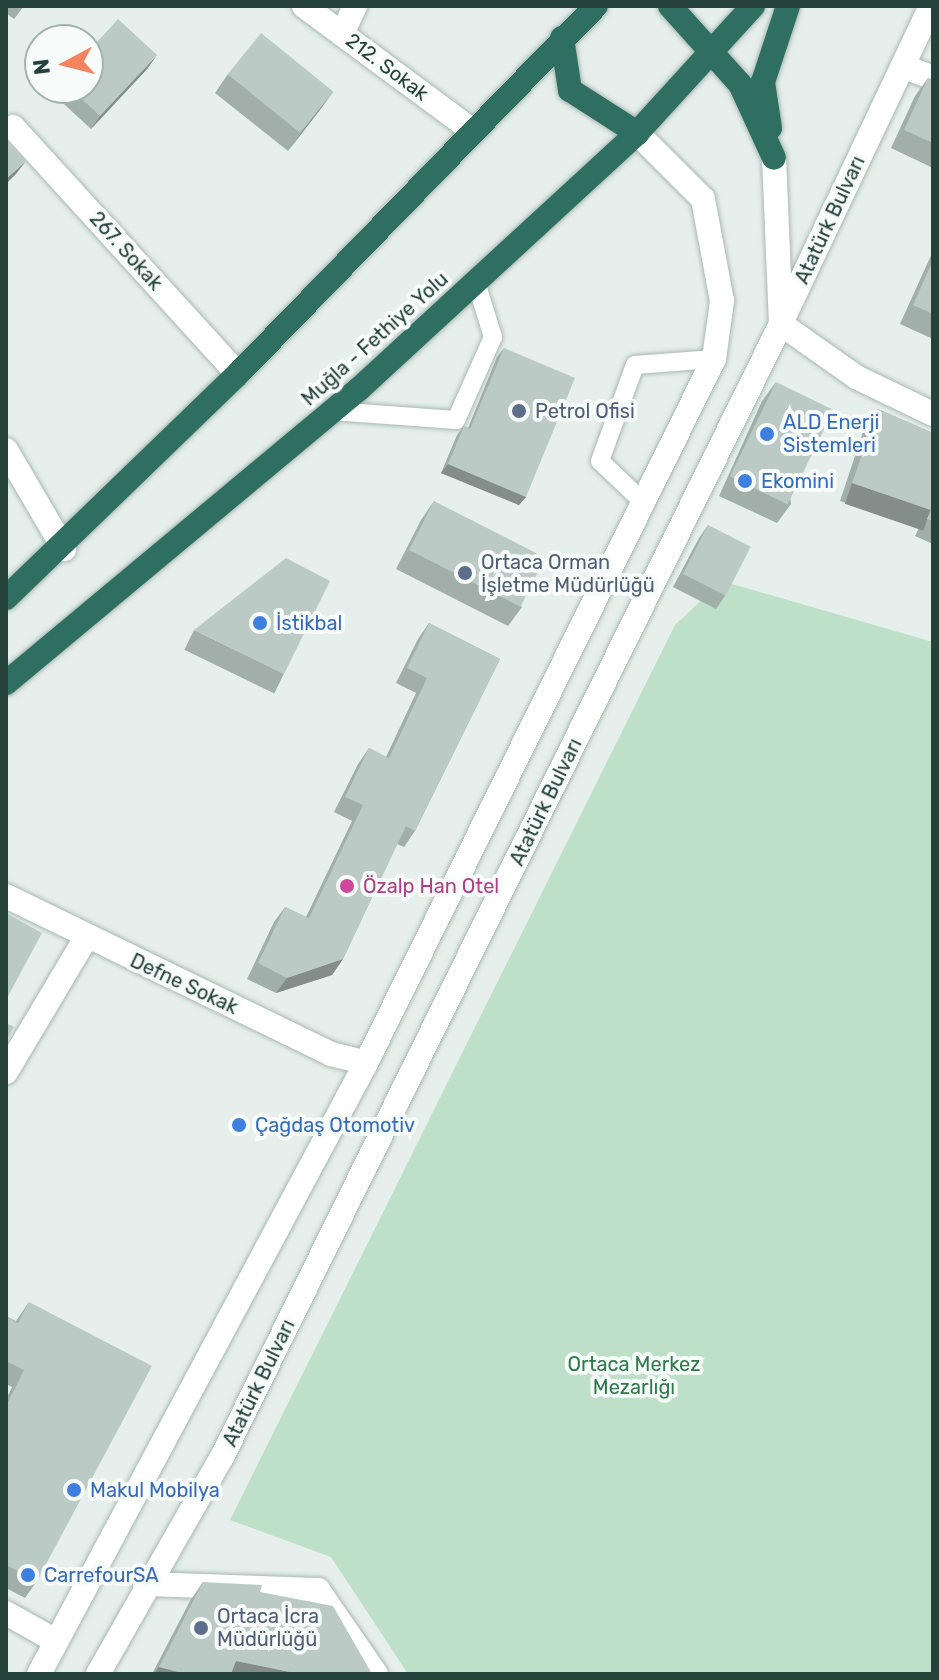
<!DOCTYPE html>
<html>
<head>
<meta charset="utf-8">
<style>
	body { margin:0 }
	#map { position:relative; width:939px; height:1680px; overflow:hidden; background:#e6efeb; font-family:Rubik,sans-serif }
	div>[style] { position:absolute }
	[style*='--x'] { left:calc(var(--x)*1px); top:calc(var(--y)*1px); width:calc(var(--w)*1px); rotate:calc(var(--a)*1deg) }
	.green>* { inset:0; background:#bfe0c8 }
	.roads { filter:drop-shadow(0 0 2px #a8b8b2) drop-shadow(0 0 2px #a8b8b2) }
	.lane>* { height:18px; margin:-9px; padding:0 9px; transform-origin:9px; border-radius:9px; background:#fff }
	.street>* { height:24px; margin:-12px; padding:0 12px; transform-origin:12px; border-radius:12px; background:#fff }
	.secondary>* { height:24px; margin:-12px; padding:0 12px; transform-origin:12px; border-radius:12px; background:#fff }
	.highway>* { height:24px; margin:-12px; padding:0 12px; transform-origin:12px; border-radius:12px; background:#2f6f62 }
	.wall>* { inset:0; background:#a1aea9; transform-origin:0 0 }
	.shaded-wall>* { inset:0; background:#838d89; transform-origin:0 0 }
	.building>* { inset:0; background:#bbcac4; transform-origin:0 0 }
	.dots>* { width:22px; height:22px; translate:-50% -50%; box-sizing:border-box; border:4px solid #f7fbf9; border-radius:50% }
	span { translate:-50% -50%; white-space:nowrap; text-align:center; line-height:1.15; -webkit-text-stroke:8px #f7fbf9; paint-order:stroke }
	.street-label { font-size:20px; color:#24423a }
	.service-label { font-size:20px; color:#4e5e75 }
	.left { translate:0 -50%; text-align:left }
	.shop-label { font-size:20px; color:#366cbe }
	.hotel-label { font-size:20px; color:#b23c85 }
	.park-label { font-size:20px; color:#2d7a4b }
	.frame { position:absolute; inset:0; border:8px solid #24423a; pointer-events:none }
	.north { position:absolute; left:24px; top:24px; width:80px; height:80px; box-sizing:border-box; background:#f7fbf9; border:2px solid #a3b1ad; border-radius:50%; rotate:263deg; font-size:22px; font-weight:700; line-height:32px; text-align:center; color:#24423a }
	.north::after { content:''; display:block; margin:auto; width:28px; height:36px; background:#f4845f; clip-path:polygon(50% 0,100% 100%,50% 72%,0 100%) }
</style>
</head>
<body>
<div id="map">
	<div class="green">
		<i style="clip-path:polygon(722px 581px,933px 642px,933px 1674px,408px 1674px,331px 1557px,230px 1520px,675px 625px)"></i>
	</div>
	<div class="roads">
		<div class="lane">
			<i style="--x:333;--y:411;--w:123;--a:4.2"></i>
			<i style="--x:456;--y:420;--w:91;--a:-66"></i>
			<i style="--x:493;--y:337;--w:58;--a:-107.2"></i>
			<i style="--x:643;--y:502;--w:59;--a:-136.4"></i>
			<i style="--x:600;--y:461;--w:102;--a:-70"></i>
			<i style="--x:635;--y:365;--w:79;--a:-4.3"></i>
		</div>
		<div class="street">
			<i style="--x:304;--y:6;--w:207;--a:36.5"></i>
			<i style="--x:931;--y:6;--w:352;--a:115.3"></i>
			<i style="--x:781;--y:324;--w:92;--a:35.2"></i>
			<i style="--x:856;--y:377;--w:85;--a:25.7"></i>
			<i style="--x:342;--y:34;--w:31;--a:-65"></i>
			<i style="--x:903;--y:66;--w:32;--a:22"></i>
			<i style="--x:13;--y:127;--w:334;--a:47.7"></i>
			<i style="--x:6;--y:450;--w:115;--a:59.6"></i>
			<i style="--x:6;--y:896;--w:361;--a:25.9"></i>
			<i style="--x:331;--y:1054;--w:36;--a:14"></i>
			<i style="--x:6;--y:1072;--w:156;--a:-59.2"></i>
			<i style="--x:145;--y:1584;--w:173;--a:2"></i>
			<i style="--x:318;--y:1590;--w:102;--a:55.4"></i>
			<i style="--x:6;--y:1613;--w:57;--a:29.2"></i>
		</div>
		<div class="secondary">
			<i style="--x:39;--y:1674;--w:693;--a:-61.84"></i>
			<i style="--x:366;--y:1063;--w:785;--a:-63.7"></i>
			<i style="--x:714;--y:359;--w:59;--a:-82.1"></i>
			<i style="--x:722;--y:301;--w:104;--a:-100.6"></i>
			<i style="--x:703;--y:199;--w:93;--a:-135"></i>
			<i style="--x:98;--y:1674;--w:250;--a:-60.3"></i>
			<i style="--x:222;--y:1457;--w:1263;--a:-63.74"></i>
			<i style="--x:781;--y:324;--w:166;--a:-92.4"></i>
		</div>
		<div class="highway">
			<i style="--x:670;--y:6;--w:105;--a:48.1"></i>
			<i style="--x:740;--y:84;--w:81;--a:65.3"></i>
			<i style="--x:562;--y:38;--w:53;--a:81.3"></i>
			<i style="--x:570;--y:90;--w:80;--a:32.7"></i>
			<i style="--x:770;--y:128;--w:47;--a:-98.7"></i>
			<i style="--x:763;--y:82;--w:80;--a:-71.8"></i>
			<i style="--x:6;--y:598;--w:322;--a:-44"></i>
			<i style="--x:238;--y:374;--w:513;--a:-45.79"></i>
			<i style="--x:6;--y:683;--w:459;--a:-39.8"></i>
			<i style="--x:359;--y:389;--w:378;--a:-42.6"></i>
			<i style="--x:637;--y:133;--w:172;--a:-47.6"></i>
		</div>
	</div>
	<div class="wall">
		<i style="clip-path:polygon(6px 6px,24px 6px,14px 19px,6px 13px)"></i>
		<i style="clip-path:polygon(148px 68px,91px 129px,52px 93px,56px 88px,88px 88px)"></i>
		<i style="clip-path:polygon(228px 74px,333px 92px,288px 151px,215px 93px)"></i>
		<i style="clip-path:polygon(928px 78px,933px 80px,933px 168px,891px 148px,915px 96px)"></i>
		<i style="clip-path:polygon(933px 251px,933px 339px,900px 324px)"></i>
		<i style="clip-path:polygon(504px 348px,526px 497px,519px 505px,441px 473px,457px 435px,464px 426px,468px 428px,497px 357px)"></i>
		<i style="clip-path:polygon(776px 382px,791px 504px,777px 523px,719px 496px,762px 401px)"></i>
		<i style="clip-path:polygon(878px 409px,933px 433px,933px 544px,915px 536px,919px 528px,840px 501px,865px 426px)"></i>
		<i style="clip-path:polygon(434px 501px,522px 607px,508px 626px,396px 569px,421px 520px)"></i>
		<i style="clip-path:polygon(708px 525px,725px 596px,716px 609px,673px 587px,699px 538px)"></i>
		<i style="clip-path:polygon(429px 623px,500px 659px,415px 831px,404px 847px,397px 844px,343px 959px,332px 975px,276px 993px,247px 979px,274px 922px,285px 907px,306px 917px,352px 821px,334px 812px,358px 764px,369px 748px,386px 757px,416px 693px,396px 683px,418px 639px)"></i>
		<i style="left:194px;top:630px;width:100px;height:22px;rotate:26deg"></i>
		<i style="clip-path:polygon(29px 1302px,37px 1581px,25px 1598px,6px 1588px,6px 1400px,12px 1387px,6px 1384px,6px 1316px,16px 1321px)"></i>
		<i style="clip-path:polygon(203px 1582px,260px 1592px,372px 1674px,152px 1674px,190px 1601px)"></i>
	</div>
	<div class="shaded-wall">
		<i style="clip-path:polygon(157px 55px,148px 68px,91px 129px,100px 116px)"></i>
		<i style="clip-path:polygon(333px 92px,320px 110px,288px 151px,301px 133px)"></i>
		<i style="clip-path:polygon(26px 161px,16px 174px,6px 184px,6px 179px)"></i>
		<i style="clip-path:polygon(448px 464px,526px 497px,519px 505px,441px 473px)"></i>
		<i style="left:852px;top:483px;width:83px;height:22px;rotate:19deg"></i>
		<i style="clip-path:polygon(343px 959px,332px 975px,276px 993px,287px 978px)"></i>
		<i style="clip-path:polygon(236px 1661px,295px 1673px,294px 1674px,227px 1674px)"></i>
		<i style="clip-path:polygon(159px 1667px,186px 1674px,154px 1674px)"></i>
	</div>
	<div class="building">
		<i style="clip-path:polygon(118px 19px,157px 55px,100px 116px,70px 88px,88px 88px,88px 52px)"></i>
		<i style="left:261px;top:33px;width:93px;height:53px;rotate:39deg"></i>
		<i style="clip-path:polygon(928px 78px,933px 80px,933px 143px,904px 130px)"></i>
		<i style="clip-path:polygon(6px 139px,26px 161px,6px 179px)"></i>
		<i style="clip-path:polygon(933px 260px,933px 314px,913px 305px)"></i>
		<i style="clip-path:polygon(504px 348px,575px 378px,526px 497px,448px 464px,464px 426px,470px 429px)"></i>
		<i style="left:776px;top:382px;width:64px;height:105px;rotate:26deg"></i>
		<i style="clip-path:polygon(878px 409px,933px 433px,933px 521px,927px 519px,931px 510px,852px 483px)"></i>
		<i style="left:434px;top:501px;width:125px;height:55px;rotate:27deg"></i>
		<i style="left:708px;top:525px;width:48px;height:55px;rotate:27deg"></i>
		<i style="clip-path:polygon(286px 558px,330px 581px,284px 674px,194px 630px)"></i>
		<i style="clip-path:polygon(429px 623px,500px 659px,415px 831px,406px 826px,343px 959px,287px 978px,258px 963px,285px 907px,309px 918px,363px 805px,345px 797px,369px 748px,389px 758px,427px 678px,407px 668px)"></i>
		<i style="clip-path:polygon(6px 913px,42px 933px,6px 1000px)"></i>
		<i style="clip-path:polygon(6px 1023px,14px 1027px,6px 1041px)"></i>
		<i style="clip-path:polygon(29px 1302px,152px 1366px,37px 1581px,6px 1565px,6px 1406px,24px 1370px,6px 1361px,6px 1316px,18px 1323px)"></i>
		<i style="clip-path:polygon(203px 1582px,262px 1585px,260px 1592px,333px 1606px,372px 1674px,294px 1674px,295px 1673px,236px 1661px,231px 1674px,186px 1674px,159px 1667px)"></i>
	</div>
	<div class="dots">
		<i style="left:519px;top:411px;background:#5c6f8a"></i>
		<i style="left:767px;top:434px;background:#3f7fe0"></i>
		<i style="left:745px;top:481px;background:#3f7fe0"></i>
		<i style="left:465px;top:573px;background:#5c6f8a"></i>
		<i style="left:260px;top:623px;background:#3f7fe0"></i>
		<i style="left:347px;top:886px;background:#d1479c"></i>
		<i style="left:239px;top:1125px;background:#3f7fe0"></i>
		<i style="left:74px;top:1490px;background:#3f7fe0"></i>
		<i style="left:28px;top:1575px;background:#3f7fe0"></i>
		<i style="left:201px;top:1628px;background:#5c6f8a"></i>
	</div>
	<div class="street-label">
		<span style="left:387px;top:67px;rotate:37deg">212. Sokak</span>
		<span style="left:830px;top:220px;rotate:-65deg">Atatürk Bulvarı</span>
		<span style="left:126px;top:251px;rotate:48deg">267. Sokak</span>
		<span style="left:375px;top:339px;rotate:-42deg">Muğla - Fethiye Yolu</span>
		<span style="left:546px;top:802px;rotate:-64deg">Atatürk Bulvarı</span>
		<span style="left:184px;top:984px;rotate:25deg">Defne Sokak</span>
		<span style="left:259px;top:1383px;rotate:-64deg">Atatürk Bulvarı</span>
	</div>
	<div class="service-label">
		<span class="left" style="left:535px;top:411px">Petrol Ofisi</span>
		<span class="left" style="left:481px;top:574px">Ortaca Orman<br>İşletme Müdürlüğü</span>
		<span class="left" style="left:217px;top:1628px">Ortaca İcra<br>Müdürlüğü</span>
	</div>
	<div class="shop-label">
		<span class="left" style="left:783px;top:434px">ALD Enerji<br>Sistemleri</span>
		<span class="left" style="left:761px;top:481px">Ekomini</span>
		<span class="left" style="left:276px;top:623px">İstikbal</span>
		<span class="left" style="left:255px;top:1125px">Çağdaş Otomotiv</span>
		<span class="left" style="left:90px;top:1490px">Makul Mobilya</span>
		<span class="left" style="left:44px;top:1575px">CarrefourSA</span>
	</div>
	<div class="hotel-label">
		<span class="left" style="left:363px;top:886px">Özalp Han Otel</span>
	</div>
	<div class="park-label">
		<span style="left:634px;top:1376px">Ortaca Merkez<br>Mezarlığı</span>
	</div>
	<div class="frame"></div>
	<div class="north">N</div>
</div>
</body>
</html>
